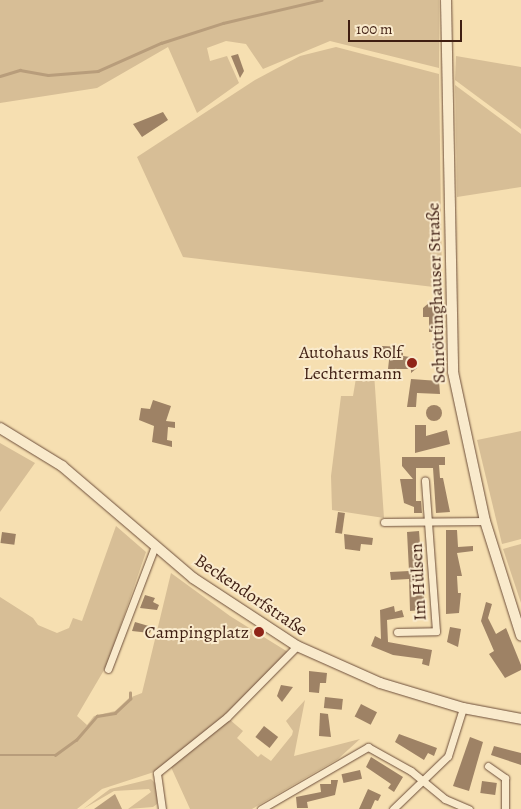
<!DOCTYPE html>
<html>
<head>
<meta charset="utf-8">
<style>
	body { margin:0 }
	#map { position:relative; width:521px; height:809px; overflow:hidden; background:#f6dfb1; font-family:Alegreya,serif }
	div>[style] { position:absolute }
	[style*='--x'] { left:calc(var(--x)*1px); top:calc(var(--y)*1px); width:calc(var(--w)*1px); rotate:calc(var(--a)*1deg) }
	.green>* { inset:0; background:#d7be96 }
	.water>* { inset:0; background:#b89d7b }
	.stream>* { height:2.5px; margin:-1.25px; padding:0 1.25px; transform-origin:1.25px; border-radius:1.25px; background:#b89d7b }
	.building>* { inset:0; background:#9e8265; transform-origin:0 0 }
	.round { border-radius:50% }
	.roads { filter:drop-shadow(0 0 1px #6d4e3a) drop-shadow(0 0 1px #6d4e3a) }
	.street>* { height:7px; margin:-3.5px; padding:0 3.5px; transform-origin:3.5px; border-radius:3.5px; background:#f9eacc }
	.secondary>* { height:10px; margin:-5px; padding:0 5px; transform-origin:5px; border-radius:5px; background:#f9eacc }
	.dots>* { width:14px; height:14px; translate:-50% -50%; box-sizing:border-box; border:2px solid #f9eacc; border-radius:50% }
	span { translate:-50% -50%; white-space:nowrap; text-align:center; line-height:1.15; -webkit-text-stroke:4px #f9eacc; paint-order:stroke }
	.street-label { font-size:18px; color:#3f1e12 }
	.poi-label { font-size:18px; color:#3f1e12 }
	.right { translate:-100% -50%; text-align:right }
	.scale { position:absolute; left:348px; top:20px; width:114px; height:22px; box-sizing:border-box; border:2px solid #3f1e12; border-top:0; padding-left:6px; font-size:15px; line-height:18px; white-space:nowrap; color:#3f1e12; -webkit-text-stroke:4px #f9eacc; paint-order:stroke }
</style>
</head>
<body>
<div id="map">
	<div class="green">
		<i style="clip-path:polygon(0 0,439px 0,439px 68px,330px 41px,263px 69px,246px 44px,226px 41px,207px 48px,210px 61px,227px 56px,239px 83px,197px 113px,168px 47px,97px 88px,0 103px)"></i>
		<i style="clip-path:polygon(336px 47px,439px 74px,442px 288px,183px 257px,137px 157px,255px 80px,300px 56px)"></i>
		<i style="clip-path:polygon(456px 56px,521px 67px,521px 129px,455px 80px)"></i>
		<i style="clip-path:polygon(455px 85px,521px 134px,521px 187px,457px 197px)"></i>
		<i style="clip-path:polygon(357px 372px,374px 373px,384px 518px,332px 510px,331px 476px,341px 396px,353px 396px)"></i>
		<i style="clip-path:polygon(521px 431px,521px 539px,502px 544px,477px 440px)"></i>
		<i style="clip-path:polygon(0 443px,35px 463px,0 512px)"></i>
		<i style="clip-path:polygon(116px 526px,146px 552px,107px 665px,77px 716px,87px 725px,94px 716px,115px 711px,129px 698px,142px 693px,171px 573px,230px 616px,288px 652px,226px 716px,154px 772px,102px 789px,77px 809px,0 809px,0 597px,33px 618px,38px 625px,57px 633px,69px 628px,73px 618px,82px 621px)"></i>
		<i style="clip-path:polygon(521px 544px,521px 603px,503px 549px)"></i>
		<i style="clip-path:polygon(305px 700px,294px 756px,360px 739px,338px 759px,252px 809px,190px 809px,170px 765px,229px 719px,243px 731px,237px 738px,258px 757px,261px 754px,271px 761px,292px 735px,293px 731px,286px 721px)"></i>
		<i style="clip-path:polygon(151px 779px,157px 785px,157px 804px,153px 807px,128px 809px,151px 792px,149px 789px,114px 791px,83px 809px,110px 789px)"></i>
	</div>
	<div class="water">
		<i style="clip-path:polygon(115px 794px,122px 809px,94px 809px)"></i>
	</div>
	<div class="stream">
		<i style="--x:0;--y:76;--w:21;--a:-17"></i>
		<i style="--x:20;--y:70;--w:28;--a:10"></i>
		<i style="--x:48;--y:75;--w:50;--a:-4.6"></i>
		<i style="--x:98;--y:71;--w:69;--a:-24"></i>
		<i style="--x:161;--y:43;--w:65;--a:-17.9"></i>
		<i style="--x:223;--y:23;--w:101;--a:-13.2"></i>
		<i style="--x:0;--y:755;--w:55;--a:0"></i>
		<i style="--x:55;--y:755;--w:26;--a:-36"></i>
		<i style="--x:76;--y:740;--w:32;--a:-49"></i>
		<i style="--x:97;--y:716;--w:18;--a:-9"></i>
		<i style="--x:115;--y:713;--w:21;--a:-43"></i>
		<i style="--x:130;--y:699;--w:6;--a:-90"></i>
	</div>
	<div class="building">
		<i style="clip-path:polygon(238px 54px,244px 71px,240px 78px,231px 56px)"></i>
		<i style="clip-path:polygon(163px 112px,168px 120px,142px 137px,133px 124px)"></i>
		<i style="clip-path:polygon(430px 302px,436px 305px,435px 321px,440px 321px,440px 332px,429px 332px,429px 317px,423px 317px,423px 308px)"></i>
		<i style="clip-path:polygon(382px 346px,403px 347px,403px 356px,417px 358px,417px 368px,411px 373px,411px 369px,388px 369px,389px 360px,381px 360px)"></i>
		<i style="clip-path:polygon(411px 379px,439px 381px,440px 394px,417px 393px,416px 407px,407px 407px)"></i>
		<i style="clip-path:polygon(153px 400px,171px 406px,166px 421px,175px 422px,175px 428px,168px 427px,167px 440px,172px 441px,172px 447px,152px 442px,154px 426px,139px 420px,141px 408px,150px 409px)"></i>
		<i class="round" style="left:426px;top:405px;width:16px;height:16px"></i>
		<i style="clip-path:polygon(415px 425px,426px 425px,426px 436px,447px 430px,450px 444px,415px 453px)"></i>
		<i style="clip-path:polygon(402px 457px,445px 457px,445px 465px,439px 465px,440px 478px,443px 478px,450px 512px,436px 513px,433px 468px,416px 468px,416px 501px,421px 501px,422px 513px,414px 513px,414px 507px,404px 503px,400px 479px,413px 479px,402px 466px)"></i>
		<i style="left:338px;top:512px;width:7px;height:21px;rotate:8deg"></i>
		<i style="clip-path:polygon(446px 530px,457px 530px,458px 547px,473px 546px,473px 551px,457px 553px,462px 576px,457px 576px,458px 593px,461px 593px,459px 613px,446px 614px)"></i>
		<i style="clip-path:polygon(419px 531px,425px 610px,410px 611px,409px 579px,391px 580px,390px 572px,409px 571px,407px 532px)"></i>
		<i style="left:2px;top:532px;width:14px;height:11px;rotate:8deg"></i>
		<i style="clip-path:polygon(344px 534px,373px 538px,372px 545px,361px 544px,360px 551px,345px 549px)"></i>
		<i style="clip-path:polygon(145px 595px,155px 598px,153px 602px,159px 605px,157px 610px,140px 608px)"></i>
		<i style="clip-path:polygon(486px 602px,492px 604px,488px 618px,496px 634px,506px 628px,521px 665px,521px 670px,505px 678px,489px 654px,494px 651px,481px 621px)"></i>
		<i style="clip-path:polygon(394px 606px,395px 612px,402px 610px,404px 617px,387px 620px,388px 642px,432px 650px,429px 666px,422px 664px,423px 659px,393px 655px,371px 646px,375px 636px,381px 639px,380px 610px)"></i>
		<i style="clip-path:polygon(135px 622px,152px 627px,150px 633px,132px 631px)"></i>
		<i style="clip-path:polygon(450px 627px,461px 629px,458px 647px,447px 642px)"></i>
		<i style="clip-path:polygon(309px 671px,327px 673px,326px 683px,320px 683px,319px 693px,309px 692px)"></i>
		<i style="clip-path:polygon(281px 685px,293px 687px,282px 702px,277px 696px)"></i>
		<i style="left:325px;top:697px;width:18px;height:11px;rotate:6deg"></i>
		<i style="left:361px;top:704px;width:18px;height:14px;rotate:27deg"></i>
		<i style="clip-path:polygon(320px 713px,328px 714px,331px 737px,319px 736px)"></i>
		<i style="left:264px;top:726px;width:18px;height:14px;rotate:38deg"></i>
		<i style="clip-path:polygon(399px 734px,437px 748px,434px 756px,428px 753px,424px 760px,395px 742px)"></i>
		<i style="clip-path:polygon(470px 737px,483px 742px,469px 791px,453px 786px)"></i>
		<i style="clip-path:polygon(494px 746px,521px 753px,521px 765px,491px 755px)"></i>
		<i style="clip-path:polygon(371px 757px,403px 777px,394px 792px,388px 788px,391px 784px,366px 767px)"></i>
		<i style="left:360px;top:770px;width:9px;height:19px;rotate:77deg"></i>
		<i style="clip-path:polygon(331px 780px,338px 780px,335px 795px,307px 802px,308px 808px,297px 808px,296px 797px,321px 792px,320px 784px,331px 784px)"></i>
		<i style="left:482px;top:781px;width:15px;height:12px;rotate:8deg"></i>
		<i style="clip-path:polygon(368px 789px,381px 795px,378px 801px,375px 800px,371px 809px,359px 809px)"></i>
	</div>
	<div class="roads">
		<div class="street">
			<i style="--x:384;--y:522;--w:101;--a:-0.6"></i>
			<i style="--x:397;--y:632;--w:39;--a:-1"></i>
			<i style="--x:436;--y:631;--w:151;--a:-94.2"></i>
			<i style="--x:108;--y:669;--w:132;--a:-69.1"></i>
			<i style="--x:488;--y:766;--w:21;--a:35"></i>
			<i style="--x:505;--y:778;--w:31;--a:90"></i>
			<i style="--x:162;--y:809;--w:36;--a:-98"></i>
			<i style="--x:157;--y:773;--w:90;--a:-38.7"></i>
			<i style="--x:227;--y:717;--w:100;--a:-45.4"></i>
			<i style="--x:261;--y:809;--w:124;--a:-30.1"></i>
			<i style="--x:368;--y:747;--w:49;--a:29.2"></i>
			<i style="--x:411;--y:771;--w:44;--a:39.5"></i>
			<i style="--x:445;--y:799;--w:26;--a:23"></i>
			<i style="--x:393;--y:809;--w:76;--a:-43.9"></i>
			<i style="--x:448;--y:756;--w:50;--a:-72.6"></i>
		</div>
		<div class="secondary">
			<i style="--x:446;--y:0;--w:372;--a:88.9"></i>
			<i style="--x:453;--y:372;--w:152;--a:77.9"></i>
			<i style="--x:485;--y:521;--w:120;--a:72.5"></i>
			<i style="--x:0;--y:428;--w:73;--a:31.5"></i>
			<i style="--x:62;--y:466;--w:172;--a:40.5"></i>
			<i style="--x:193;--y:578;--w:124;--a:33.2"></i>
			<i style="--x:297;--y:646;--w:91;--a:24"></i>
			<i style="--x:380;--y:683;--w:87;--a:16.8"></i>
			<i style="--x:463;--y:708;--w:59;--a:10.7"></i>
		</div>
	</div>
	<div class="dots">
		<i style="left:412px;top:363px;background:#8f2418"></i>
		<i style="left:259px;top:632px;background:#8f2418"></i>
	</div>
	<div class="street-label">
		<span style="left:436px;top:293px;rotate:-92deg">Schröttinghauser Straße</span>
		<span style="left:418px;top:582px;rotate:-93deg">Im Hülsen</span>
		<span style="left:251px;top:595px;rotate:34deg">Beckendorfstraße</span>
	</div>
	<div class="poi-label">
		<span class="right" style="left:402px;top:363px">Autohaus Rolf<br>Lechtermann</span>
		<span class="right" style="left:249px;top:632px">Campingplatz</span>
	</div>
	<div class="scale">100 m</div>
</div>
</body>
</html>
